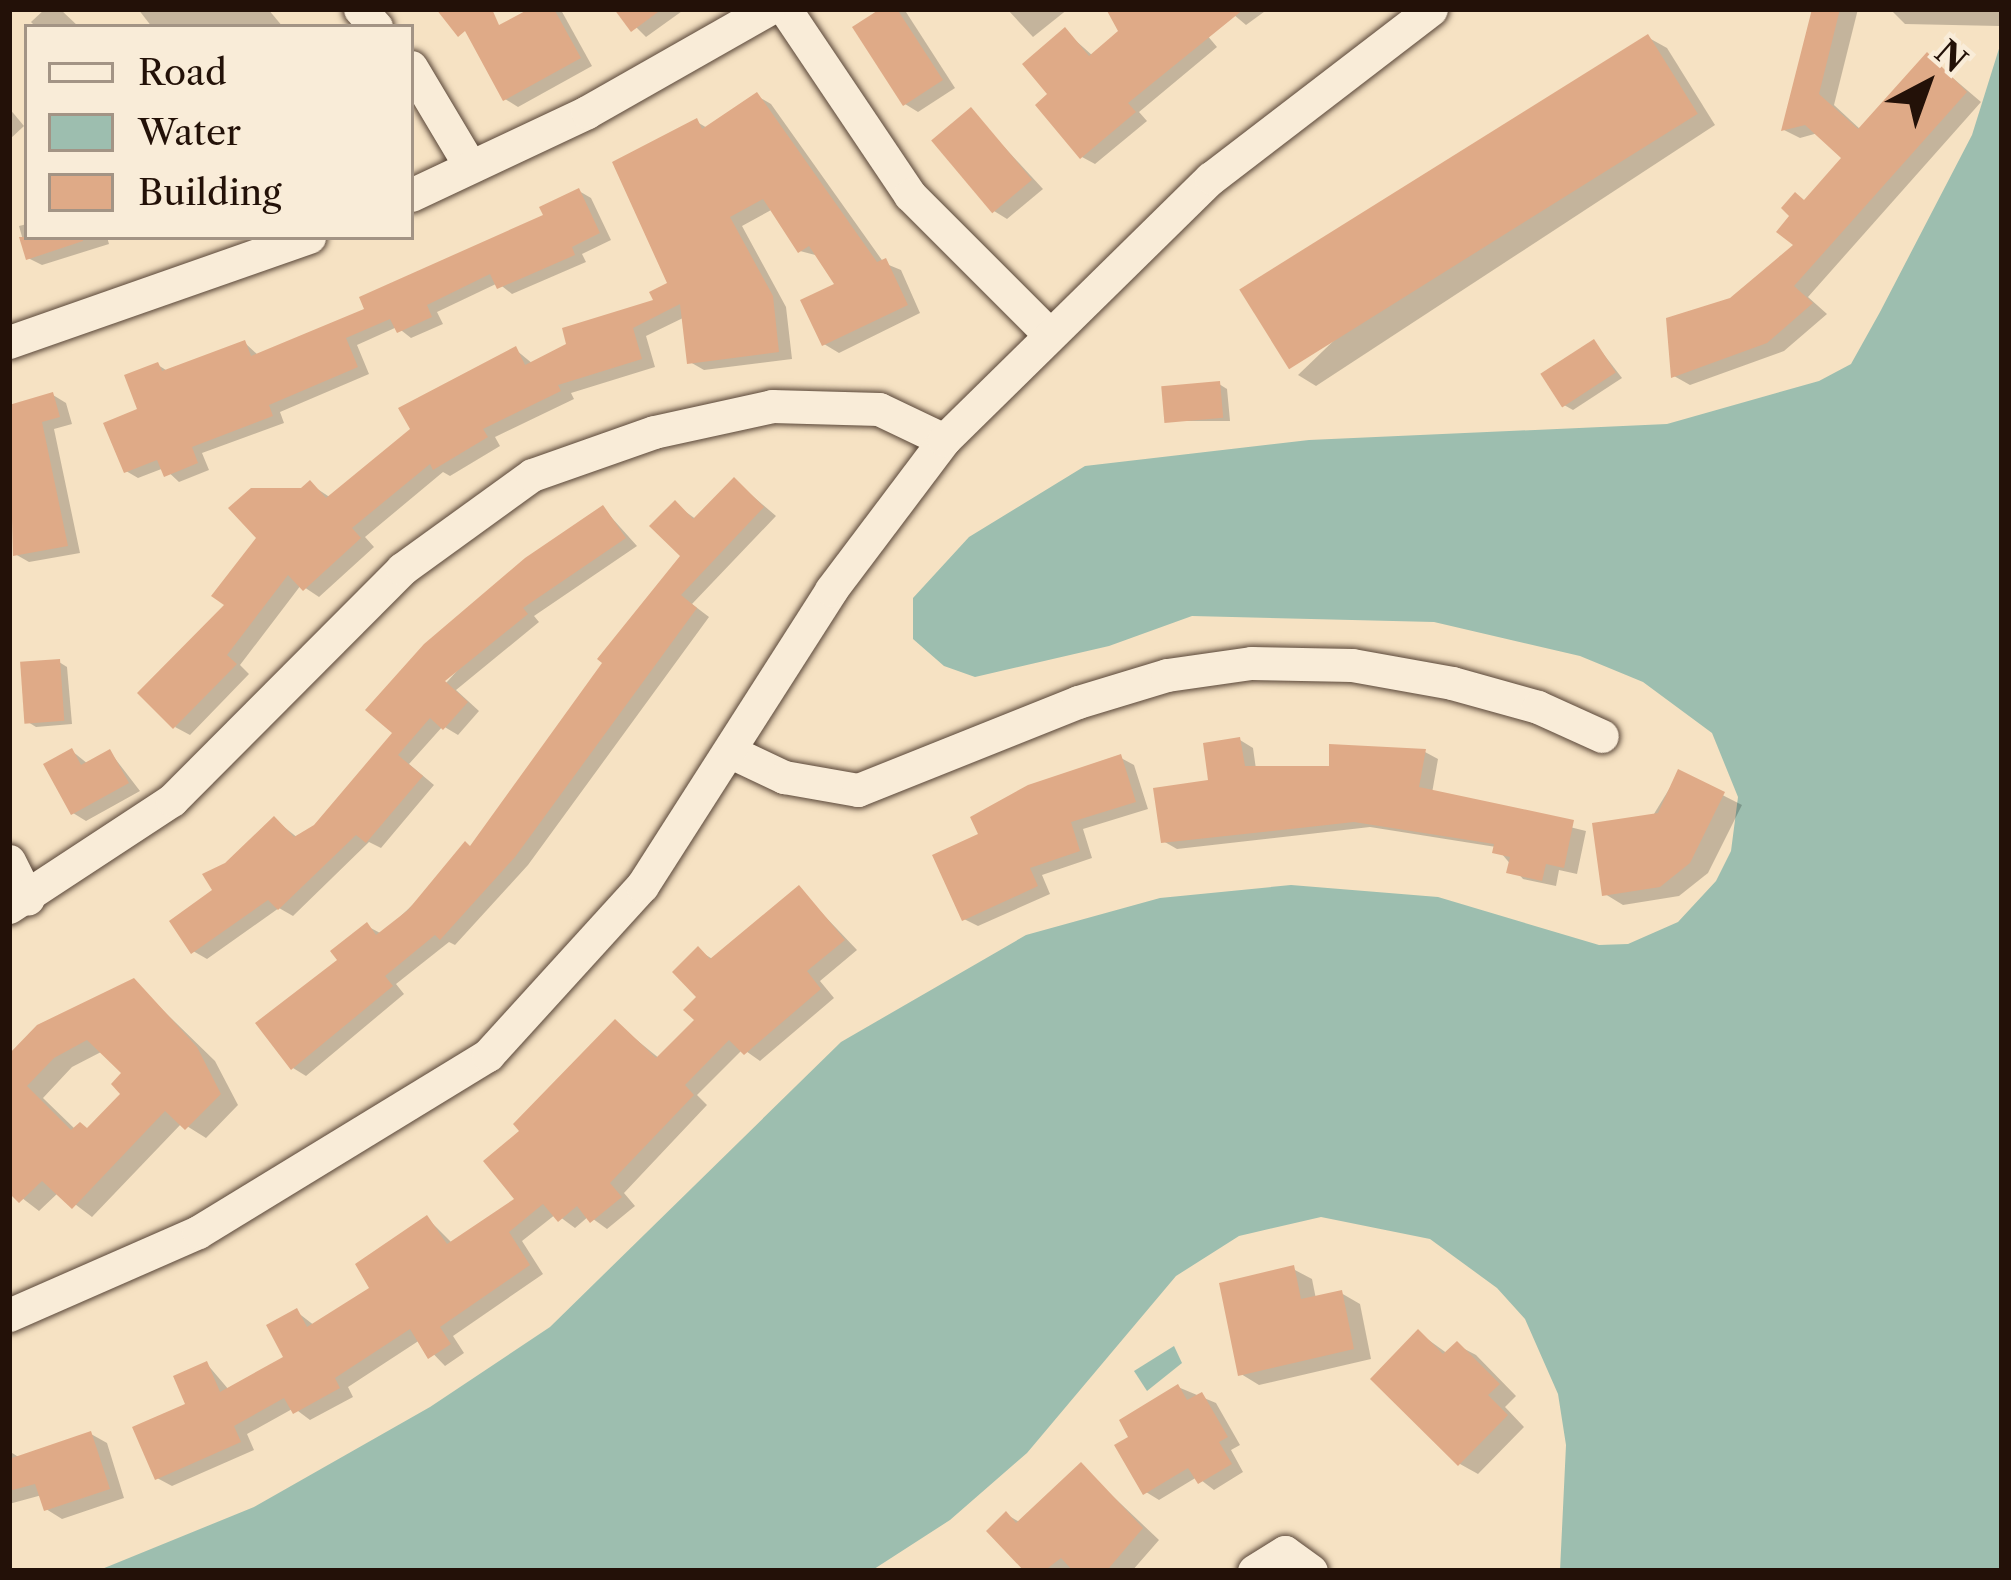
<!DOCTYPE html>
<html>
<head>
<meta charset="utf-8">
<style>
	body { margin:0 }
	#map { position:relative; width:2011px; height:1580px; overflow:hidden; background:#f6e2c3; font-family:"Libre Caslon Text",serif }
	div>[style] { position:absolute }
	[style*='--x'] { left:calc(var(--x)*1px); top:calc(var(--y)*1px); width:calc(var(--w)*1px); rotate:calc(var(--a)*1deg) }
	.water>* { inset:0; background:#9dbeaf }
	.shadow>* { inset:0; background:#0003 }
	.building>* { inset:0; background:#dfaa87; transform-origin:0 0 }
	.roads { filter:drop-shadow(0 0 3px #584537) drop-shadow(0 0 3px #584537) }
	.minor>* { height:33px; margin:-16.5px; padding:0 16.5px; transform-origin:16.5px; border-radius:16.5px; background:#f9ecd8 }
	span { translate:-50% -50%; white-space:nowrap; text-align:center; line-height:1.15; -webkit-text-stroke:9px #f9ecd8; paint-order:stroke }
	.frame { position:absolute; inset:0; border:12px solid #231108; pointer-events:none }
	.legend { position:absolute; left:24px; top:24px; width:390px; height:216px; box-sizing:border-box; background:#f9ecd8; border:3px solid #a39485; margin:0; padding:15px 21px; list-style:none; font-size:36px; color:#231108 }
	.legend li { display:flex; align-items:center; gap:24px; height:60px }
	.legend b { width:60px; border:3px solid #a39485 }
	.north { position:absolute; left:1867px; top:24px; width:120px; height:120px; -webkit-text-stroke:9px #f9ecd8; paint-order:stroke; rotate:41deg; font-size:33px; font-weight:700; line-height:48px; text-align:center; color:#231108 }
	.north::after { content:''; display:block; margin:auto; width:42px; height:54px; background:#231108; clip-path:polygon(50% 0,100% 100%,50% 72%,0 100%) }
</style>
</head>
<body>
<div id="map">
	<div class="water">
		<i style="clip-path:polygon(2002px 39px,2002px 1571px,1560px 1571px,1566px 1445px,1558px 1394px,1525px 1319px,1497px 1288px,1430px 1239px,1321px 1217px,1239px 1236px,1176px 1276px,1027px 1453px,950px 1520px,871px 1571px,97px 1571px,254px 1507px,430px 1407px,550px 1327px,841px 1042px,1026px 935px,1160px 898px,1291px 885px,1438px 897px,1599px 945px,1628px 944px,1678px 922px,1716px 881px,1731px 851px,1738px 797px,1712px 733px,1643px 682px,1580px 656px,1434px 622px,1192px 616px,1109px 646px,975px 677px,944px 666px,913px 639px,913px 598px,969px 537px,1085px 466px,1309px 440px,1667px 424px,1819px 381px,1851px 364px,1880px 312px,1972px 135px)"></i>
		<i style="clip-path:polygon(1174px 1346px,1182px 1363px,1147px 1391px,1134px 1371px)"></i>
	</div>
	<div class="shadow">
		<i style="clip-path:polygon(45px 9px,60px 9px,79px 27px,36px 27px,31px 22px)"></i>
		<i style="clip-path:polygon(138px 9px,268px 9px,283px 27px,152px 27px)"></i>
		<i style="clip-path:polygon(535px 9px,561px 10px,592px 66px,518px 107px,505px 99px)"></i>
		<i style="clip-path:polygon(618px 9px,685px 9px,646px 37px)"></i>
		<i style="clip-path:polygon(885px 9px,906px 12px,955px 88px,918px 112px,905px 104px)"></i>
		<i style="clip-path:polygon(1007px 9px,1068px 9px,1033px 37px)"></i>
		<i style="clip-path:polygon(1110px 9px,1185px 9px,1217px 47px,1139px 112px,1147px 121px,1095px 164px,1082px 157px,1051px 95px,1065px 31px,1093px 56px,1122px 32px)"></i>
		<i style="clip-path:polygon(1227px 9px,1268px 9px,1246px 25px)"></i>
		<i style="clip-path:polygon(1816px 9px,1858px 9px,1834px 105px,1861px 130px,1927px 56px,1981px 102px,1808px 297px,1827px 314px,1784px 351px,1690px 385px,1674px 376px,1732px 301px,1798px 245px,1807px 202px,1845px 158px,1818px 133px,1800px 138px,1784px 130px)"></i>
		<i style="clip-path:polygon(1890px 9px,2002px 9px,2002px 11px,1999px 26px,1905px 24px)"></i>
		<i style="clip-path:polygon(1649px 38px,1667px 48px,1715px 125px,1316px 386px,1298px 375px)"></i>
		<i style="clip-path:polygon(757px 96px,771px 104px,884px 263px,901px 270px,920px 313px,839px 353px,824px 344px,838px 285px,819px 256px,800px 251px,773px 209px,742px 226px,786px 307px,792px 359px,704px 370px,690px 362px,685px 317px,646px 336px,655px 367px,571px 393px,574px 399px,495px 437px,500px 446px,450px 476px,443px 472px,365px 537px,374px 547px,319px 597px,301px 585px,240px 665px,249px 674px,190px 735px,175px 727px,228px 605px,302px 491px,310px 484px,331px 498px,516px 350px,533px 364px,657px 301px,671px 284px,697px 122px,709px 129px)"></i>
		<i style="clip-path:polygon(9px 108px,24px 126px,9px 140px)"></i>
		<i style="clip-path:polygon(971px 111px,1043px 189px,1007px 219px,994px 211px)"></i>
		<i style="clip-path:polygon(579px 191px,591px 198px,611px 240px,582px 254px,586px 262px,512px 294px,498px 283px,437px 312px,443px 324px,411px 338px,397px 327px,357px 345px,369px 374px,280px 412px,284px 423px,202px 453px,209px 470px,179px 482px,164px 468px,138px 478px,126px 471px,158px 365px,169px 372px,245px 343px,259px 356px,368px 310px,547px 217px)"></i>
		<i style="clip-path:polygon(27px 224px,27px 237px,107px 237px,109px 244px,42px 265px,28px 258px,19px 226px)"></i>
		<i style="clip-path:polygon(1595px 343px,1622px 378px,1573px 410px,1564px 405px)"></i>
		<i style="clip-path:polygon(1219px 384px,1227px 389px,1230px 421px,1166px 421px)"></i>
		<i style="clip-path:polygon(53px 395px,66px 403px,72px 424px,54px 429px,80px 553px,29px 562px,15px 554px,9px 408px)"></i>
		<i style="clip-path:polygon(734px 480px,776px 516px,692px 604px,709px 617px,528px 865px,455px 945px,449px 942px,396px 984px,404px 994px,306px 1076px,293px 1068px,341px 960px,367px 926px,382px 934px,472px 848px,684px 556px,675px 504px,697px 520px)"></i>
		<i style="clip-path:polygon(603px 508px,637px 546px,534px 616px,539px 622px,456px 690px,479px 711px,458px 735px,443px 726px,409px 764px,434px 785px,381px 848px,369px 842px,293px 916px,279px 908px,207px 959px,193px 951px,226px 866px,274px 819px,298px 838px,316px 828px)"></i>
		<i style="clip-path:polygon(59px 662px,67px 667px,72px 724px,36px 727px,28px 722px)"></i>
		<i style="clip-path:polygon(1240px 740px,1253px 748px,1256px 769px,1332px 769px,1425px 752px,1438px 759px,1432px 793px,1586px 831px,1577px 874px,1559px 870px,1556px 886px,1523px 879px,1496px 847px,1370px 827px,1177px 849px,1163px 841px)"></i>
		<i style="clip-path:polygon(72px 751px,88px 764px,110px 752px,140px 791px,86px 821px,73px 813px)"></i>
		<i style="clip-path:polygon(1121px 758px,1134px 765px,1148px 809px,1083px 829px,1092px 858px,1042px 875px,1050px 894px,978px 926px,964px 919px,982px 835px)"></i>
		<i style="clip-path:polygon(1679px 773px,1742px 805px,1708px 873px,1679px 896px,1623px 905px,1605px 894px)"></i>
		<i style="clip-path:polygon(799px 889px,857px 950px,820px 981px,834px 998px,760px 1061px,743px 1049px,697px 1095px,707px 1105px,624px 1193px,635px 1206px,607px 1229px,589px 1216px,575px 1228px,556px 1214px,522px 1241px,543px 1274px,453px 1336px,464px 1353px,445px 1366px,420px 1340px,348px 1387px,353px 1397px,310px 1420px,294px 1408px,247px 1434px,254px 1450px,172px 1486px,157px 1478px,207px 1364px,229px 1390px,287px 1358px,297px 1312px,315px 1326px,373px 1289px,427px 1218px,453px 1244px,519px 1200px,523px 1132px,616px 1023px,660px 1059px,698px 1020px,698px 950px,714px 960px)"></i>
		<i style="clip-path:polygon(evenodd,133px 981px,215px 1061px,238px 1105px,206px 1138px,182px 1123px,92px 1217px,59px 1192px,39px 1211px,9px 1188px,9px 1049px,14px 1053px,133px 981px,103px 1051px,125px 1073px,124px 1094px,89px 1131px,76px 1130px,43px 1098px,72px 1067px,103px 1051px)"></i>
		<i style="clip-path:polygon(1293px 1269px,1312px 1279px,1316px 1299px,1341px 1293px,1360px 1304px,1371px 1359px,1259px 1385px,1241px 1374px)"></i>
		<i style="clip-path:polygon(1419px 1333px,1448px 1354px,1457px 1345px,1476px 1355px,1516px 1396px,1505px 1407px,1524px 1427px,1478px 1474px,1460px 1464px)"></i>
		<i style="clip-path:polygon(1178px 1387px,1216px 1403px,1240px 1445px,1231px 1450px,1243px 1472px,1214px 1490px,1197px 1477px,1159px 1500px,1146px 1492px,1132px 1438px)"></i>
		<i style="clip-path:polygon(91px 1434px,107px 1443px,124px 1498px,62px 1519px,46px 1509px,42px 1495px,9px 1504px,9px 1451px,20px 1458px)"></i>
		<i style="clip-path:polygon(1081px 1466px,1159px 1540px,1132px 1571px,1028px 1571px,1006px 1514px,1021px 1523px)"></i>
	</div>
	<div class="building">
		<i style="clip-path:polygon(436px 9px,492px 9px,499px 25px,529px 9px,554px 9px,581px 58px,503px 101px,465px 31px,458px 37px)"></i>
		<i style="clip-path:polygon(614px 9px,662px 9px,631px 32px)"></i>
		<i style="clip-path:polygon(880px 9px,897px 9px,943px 80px,903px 106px,852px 27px)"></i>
		<i style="clip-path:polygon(1106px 9px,1244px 9px,1128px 103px,1136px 112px,1080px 159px,1035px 105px,1047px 94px,1022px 64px,1065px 27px,1089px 56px,1118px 31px)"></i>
		<i style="clip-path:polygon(1812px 9px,1840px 9px,1819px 94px,1858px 129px,1927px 52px,1967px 92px,1794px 286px,1813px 303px,1767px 343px,1671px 378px,1666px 318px,1730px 298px,1793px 245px,1776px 232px,1789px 216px,1781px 208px,1795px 192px,1804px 200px,1841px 158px,1805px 125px,1781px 131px)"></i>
		<i style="left:1648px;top:34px;width:94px;height:482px;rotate:58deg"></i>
		<i style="clip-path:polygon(757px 92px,877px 262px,886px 258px,908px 305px,822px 346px,800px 300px,834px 284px,809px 246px,798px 253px,763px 199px,730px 217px,773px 296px,779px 352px,687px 364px,680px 304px,633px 328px,642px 359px,558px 385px,561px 391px,483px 429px,488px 437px,433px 470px,430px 464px,352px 528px,361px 538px,303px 591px,288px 575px,227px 655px,237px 664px,173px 729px,137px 693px,224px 605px,211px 596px,256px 538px,228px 508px,251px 488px,301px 488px,310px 480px,326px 498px,410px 429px,398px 408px,516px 346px,525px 365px,566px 344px,562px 328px,653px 300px,649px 292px,667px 283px,612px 162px,697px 118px,702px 129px)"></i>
		<i style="left:971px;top:107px;width:95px;height:52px;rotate:50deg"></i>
		<i style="clip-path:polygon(579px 188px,600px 233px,572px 247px,575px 255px,497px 289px,490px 274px,427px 305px,432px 317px,397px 333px,390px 319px,346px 338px,358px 367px,269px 405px,273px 416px,192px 447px,198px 463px,164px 477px,157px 460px,124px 473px,103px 423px,137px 409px,124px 375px,158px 362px,162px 371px,245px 340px,251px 356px,364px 309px,359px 297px,543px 215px,539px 207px)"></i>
		<i style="clip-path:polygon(19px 237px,83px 237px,83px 241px,26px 260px)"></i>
		<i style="left:1594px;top:339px;width:40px;height:64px;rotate:57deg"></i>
		<i style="left:1220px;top:381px;width:37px;height:59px;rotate:85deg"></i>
		<i style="clip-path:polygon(53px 392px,60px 417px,42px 422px,68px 546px,13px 556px,9px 405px)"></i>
		<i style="clip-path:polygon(734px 477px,764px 507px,681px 595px,697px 608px,515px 857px,440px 940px,435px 935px,385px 976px,393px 986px,291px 1070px,255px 1023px,337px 960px,330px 951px,367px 922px,376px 935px,408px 910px,465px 841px,470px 846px,602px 663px,597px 659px,680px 556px,649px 526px,675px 500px,693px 519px)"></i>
		<i style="clip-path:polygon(603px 505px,626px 538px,523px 608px,528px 614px,445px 681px,468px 702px,443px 730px,430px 718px,398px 755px,423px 776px,366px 843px,356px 835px,278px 910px,268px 900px,191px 954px,169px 921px,212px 890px,202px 874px,225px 863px,274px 816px,294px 837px,314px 825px,392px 733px,365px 710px,424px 644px,525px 558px)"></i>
		<i style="left:60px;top:659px;width:62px;height:40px;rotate:86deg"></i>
		<i style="clip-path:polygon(1240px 737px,1245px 766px,1329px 766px,1329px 744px,1426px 749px,1419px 787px,1574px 820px,1564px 868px,1546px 864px,1542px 881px,1506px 873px,1510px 857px,1492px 853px,1494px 844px,1354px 822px,1161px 843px,1153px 788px,1208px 780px,1203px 743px)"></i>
		<i style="clip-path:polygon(72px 748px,81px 765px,110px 749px,129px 783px,71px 815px,43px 764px)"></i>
		<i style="clip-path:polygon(1121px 754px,1136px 802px,1071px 822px,1080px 851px,1030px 868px,1038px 886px,962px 921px,932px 855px,978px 834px,970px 817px,1028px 785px)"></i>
		<i style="clip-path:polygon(1678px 769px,1725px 792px,1690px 863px,1660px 887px,1602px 896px,1592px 823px,1658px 813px)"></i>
		<i style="clip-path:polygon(799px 885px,845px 940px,807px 971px,821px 989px,744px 1055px,729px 1040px,685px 1085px,694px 1095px,610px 1183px,622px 1197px,590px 1223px,577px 1206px,558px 1222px,543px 1204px,509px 1232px,530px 1265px,440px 1327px,451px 1344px,428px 1359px,410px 1329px,335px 1378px,340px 1388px,293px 1414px,284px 1398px,234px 1426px,241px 1442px,155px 1480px,132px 1427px,185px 1404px,173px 1376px,207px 1361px,220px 1392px,283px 1357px,266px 1325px,297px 1308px,307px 1327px,369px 1288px,355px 1264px,427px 1215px,447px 1244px,514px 1199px,483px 1161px,519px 1131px,513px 1124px,615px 1019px,656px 1058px,694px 1020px,683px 1010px,696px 997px,672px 972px,698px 946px,710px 959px)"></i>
		<i style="clip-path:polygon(evenodd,134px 978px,197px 1047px,221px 1094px,185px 1130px,165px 1111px,72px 1209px,42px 1181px,19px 1203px,9px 1193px,9px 1054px,37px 1025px,134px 978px,87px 1040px,121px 1073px,111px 1084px,120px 1094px,87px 1128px,80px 1122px,71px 1130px,27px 1086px,54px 1058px,87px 1040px)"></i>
		<i style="clip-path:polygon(1294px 1265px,1301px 1299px,1342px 1290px,1354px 1349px,1238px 1376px,1219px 1283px)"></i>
		<i style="clip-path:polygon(1418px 1329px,1443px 1354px,1457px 1341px,1500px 1384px,1488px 1395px,1508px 1415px,1458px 1466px,1370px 1379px)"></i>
		<i style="clip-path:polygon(1178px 1384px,1187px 1400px,1202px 1392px,1228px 1437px,1219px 1442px,1232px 1464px,1198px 1484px,1188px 1468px,1143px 1495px,1114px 1445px,1128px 1437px,1119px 1420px)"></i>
		<i style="clip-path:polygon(91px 1431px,110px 1489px,44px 1511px,35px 1484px,9px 1491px,9px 1459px)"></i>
		<i style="clip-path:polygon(1081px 1462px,1143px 1528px,1109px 1568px,1073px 1571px,1061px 1558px,1044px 1571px,1024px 1571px,986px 1531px,1006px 1511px,1016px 1523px)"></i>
	</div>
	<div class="roads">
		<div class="minor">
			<i style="--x:360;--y:9;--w:24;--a:48"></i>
			<i style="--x:785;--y:9;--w:224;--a:56.1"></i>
			<i style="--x:910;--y:195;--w:194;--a:45"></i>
			<i style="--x:411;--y:67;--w:115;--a:59.2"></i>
			<i style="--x:411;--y:195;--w:195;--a:-25.2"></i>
			<i style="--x:587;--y:112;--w:208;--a:-29.6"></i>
			<i style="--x:9;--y:342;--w:318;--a:-19.3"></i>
			<i style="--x:731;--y:752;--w:59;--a:25.3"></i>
			<i style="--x:784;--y:777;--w:75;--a:10"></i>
			<i style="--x:858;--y:790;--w:237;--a:-21.8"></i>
			<i style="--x:1078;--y:702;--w:93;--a:-16.9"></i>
			<i style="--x:1167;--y:675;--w:85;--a:-8.1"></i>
			<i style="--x:1251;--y:663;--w:101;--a:1.1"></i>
			<i style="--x:1352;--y:665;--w:102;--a:10.2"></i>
			<i style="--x:1452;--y:683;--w:89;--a:15.6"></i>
			<i style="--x:1538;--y:707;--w:70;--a:24.4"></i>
			<i style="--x:9;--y:861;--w:42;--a:63.4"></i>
			<i style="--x:9;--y:907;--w:195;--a:-33.3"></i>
			<i style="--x:172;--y:800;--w:326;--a:-45.1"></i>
			<i style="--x:402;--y:569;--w:160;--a:-35.9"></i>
			<i style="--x:532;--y:475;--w:129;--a:-19.4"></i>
			<i style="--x:654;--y:432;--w:121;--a:-12.4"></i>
			<i style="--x:772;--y:406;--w:107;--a:1.6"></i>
			<i style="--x:879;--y:409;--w:72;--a:25.5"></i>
			<i style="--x:9;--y:1315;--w:206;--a:-23.7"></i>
			<i style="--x:198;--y:1232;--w:340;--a:-31.4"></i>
			<i style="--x:488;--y:1055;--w:229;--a:-47.7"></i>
			<i style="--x:642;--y:886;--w:351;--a:-57.4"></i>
			<i style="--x:831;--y:590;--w:188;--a:-53"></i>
			<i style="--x:944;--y:440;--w:374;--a:-44.5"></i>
			<i style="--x:1211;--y:178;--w:277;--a:-37.5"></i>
			<i style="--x:1254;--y:1571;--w:36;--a:-32"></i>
			<i style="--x:1285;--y:1552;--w:32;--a:36"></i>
		</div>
	</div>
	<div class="frame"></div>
	<ul class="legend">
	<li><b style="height:15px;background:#f9ecd8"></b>Road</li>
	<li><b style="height:33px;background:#9dbeaf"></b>Water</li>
	<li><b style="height:33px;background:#dfaa87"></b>Building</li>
	</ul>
	<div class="north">N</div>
</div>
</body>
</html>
